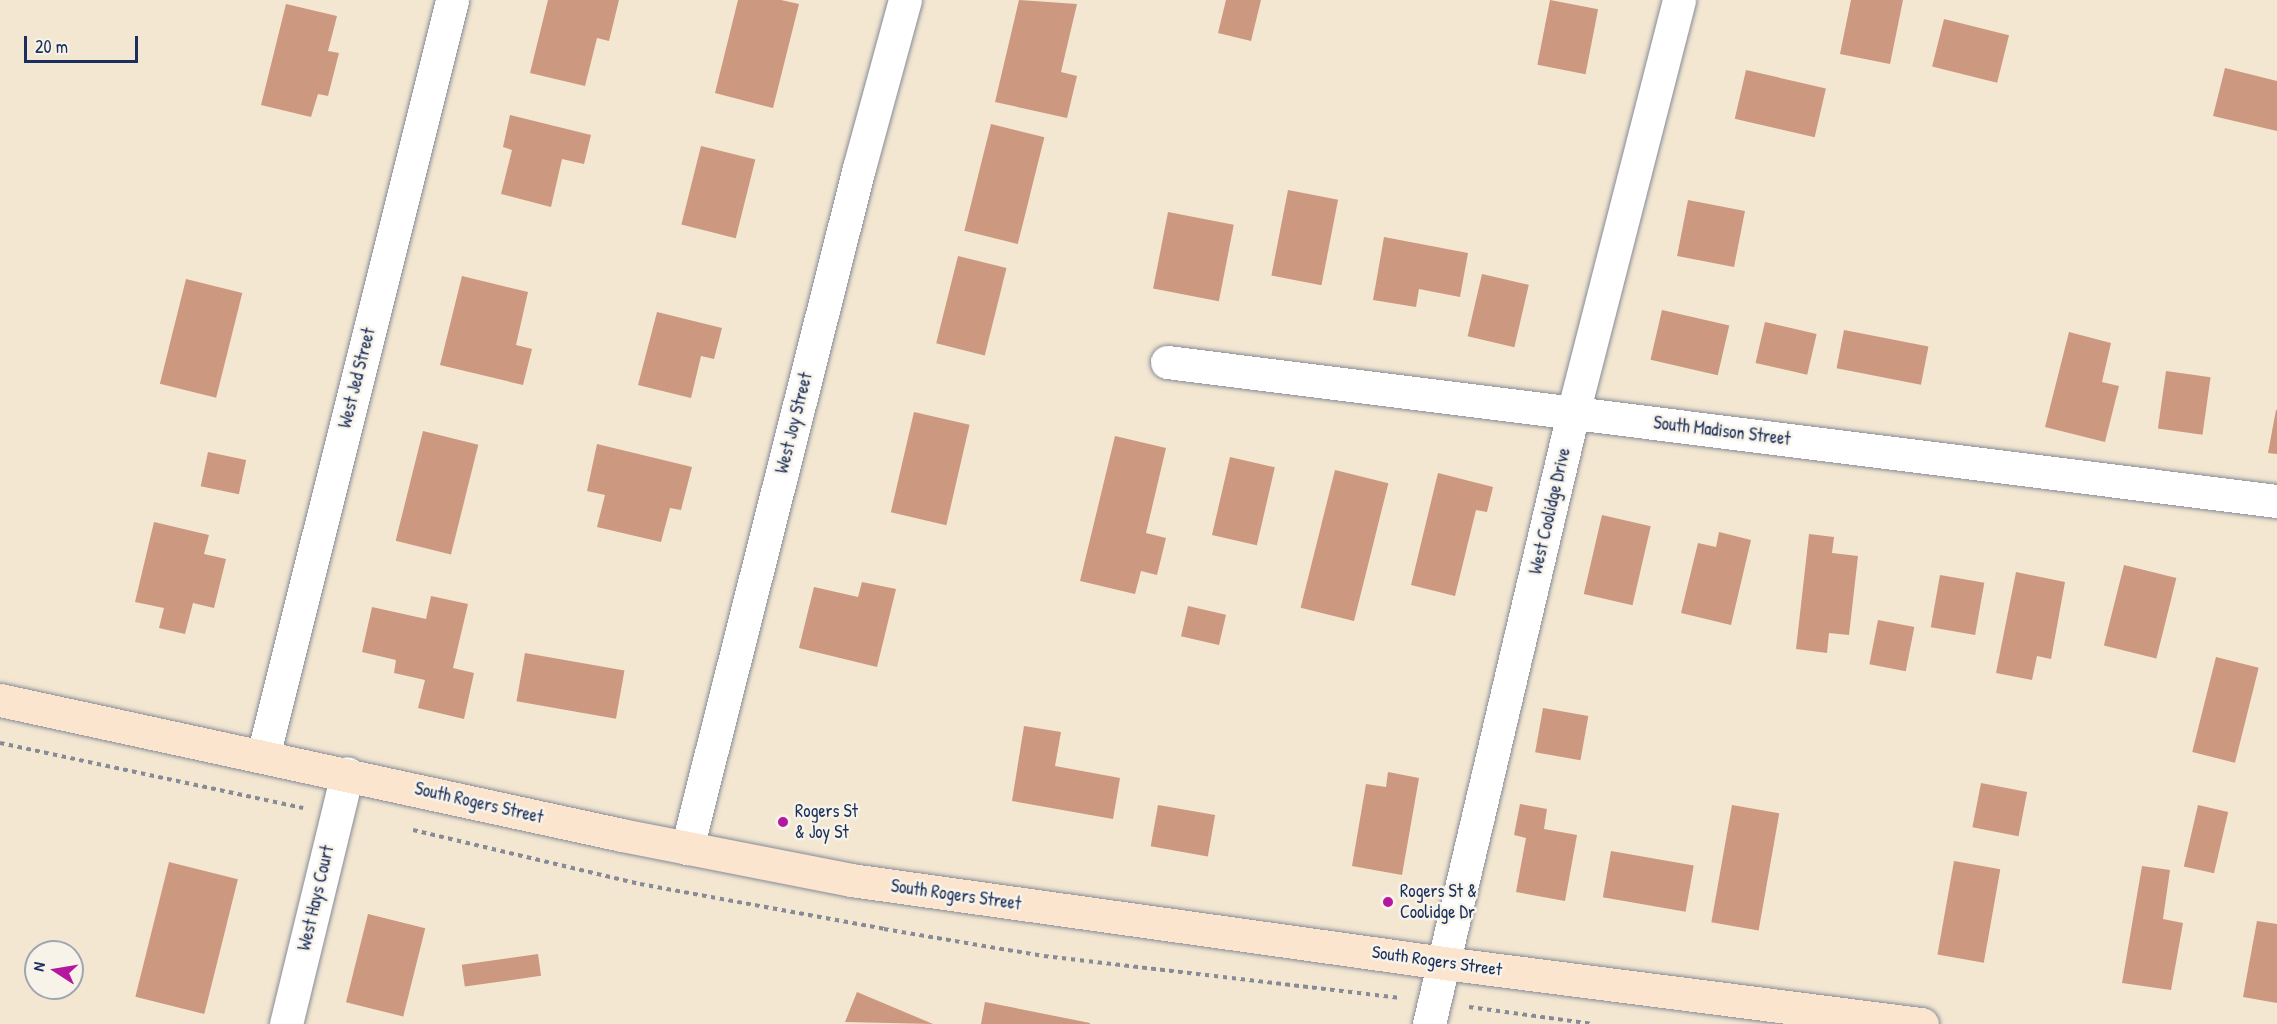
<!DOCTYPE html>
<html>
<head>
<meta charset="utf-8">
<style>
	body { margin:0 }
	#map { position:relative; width:2277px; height:1024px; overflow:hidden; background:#f3e7d1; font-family:"Patrick Hand",sans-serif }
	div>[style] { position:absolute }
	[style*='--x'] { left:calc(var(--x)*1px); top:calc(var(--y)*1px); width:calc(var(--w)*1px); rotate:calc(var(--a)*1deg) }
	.building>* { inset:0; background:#cc987f; transform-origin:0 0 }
	.path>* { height:4px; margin-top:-2px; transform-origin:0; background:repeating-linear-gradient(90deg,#878b98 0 4.5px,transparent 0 9px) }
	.roads { filter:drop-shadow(0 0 2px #878b98) drop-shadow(0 0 2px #878b98) }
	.street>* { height:33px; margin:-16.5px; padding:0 16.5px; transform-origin:16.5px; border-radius:16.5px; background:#fff }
	.secondary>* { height:33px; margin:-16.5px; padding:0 16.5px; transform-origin:16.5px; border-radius:16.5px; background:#fce5cf }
	.dots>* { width:16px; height:16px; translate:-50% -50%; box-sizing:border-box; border:3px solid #f7f3e8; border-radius:50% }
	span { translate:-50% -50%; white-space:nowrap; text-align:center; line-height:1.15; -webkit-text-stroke:5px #f7f3e8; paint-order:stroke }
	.street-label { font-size:18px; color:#1b2f5e }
	.poi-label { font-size:18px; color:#1b2f5e }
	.left { translate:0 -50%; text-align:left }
	.north { position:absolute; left:24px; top:940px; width:60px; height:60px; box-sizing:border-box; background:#f7f3e8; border:2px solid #9fa5b1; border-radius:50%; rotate:282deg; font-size:16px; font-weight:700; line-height:24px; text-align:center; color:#1b2f5e }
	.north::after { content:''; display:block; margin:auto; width:21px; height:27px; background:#b5179e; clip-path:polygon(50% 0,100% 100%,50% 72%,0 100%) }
	.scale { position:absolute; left:24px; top:36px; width:114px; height:27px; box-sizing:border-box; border:3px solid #1b2f5e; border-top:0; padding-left:8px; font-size:18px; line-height:21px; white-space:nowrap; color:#1b2f5e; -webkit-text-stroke:4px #f7f3e8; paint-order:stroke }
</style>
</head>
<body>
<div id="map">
	<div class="building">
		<i style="clip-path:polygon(548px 0,619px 0,609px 41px,597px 38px,585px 86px,530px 73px)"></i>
		<i style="clip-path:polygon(738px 0,781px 0,799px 4px,773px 108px,715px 93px)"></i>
		<i style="clip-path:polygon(1019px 0,1077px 4px,1061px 72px,1077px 76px,1067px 118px,995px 102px)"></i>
		<i style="clip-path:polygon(1226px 0,1261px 0,1251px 41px,1218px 33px)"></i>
		<i style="left:1550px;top:0;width:49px;height:66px;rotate:11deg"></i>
		<i style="clip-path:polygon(1851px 0,1903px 0,1890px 64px,1840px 54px)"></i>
		<i style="clip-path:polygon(286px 4px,337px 16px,328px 51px,339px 53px,328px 96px,318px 94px,311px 117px,261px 105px)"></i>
		<i style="left:1944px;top:19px;width:67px;height:49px;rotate:14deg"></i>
		<i style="clip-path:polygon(2225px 68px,2277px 81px,2277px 131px,2213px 116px)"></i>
		<i style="left:1746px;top:70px;width:82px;height:50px;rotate:13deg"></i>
		<i style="clip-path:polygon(510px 115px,591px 135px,584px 164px,562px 159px,551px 207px,501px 194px,512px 150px,503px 147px)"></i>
		<i style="left:991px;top:124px;width:55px;height:110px;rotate:14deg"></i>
		<i style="left:701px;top:146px;width:56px;height:81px;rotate:14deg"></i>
		<i style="left:1288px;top:190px;width:51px;height:87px;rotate:11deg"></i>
		<i style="left:1688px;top:200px;width:58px;height:57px;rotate:11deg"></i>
		<i style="left:1168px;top:212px;width:67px;height:78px;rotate:11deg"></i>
		<i style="clip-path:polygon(1384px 237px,1468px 253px,1460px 297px,1419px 289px,1416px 307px,1373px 300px)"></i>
		<i style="left:958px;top:256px;width:50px;height:90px;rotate:14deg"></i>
		<i style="left:1482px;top:274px;width:48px;height:64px;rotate:13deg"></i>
		<i style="clip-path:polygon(462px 276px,528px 292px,516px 345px,532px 349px,523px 385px,440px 365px)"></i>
		<i style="left:186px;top:279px;width:58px;height:108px;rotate:14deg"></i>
		<i style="left:1662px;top:310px;width:69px;height:51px;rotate:13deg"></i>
		<i style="clip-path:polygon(657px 312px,722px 328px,714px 359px,701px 356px,691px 398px,638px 385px)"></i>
		<i style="left:1765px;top:322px;width:53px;height:42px;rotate:13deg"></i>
		<i style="left:1844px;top:330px;width:86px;height:39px;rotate:11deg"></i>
		<i style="clip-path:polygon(2069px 332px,2111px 343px,2102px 382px,2119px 386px,2105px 442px,2045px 427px)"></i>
		<i style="left:2166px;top:371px;width:45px;height:58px;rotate:8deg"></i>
		<i style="clip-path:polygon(2276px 410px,2277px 410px,2277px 454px,2268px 453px)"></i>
		<i style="left:914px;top:412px;width:57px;height:103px;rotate:13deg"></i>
		<i style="left:423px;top:431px;width:57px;height:113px;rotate:14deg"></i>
		<i style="clip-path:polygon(1115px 436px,1166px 448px,1146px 533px,1166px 538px,1157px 575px,1141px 571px,1135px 594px,1080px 581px)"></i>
		<i style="clip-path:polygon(597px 444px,692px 467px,681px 510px,670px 508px,661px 542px,597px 527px,605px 495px,587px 491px)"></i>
		<i style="left:208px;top:452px;width:39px;height:35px;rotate:12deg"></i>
		<i style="left:1230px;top:457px;width:46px;height:80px;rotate:13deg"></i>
		<i style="left:1335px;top:470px;width:55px;height:142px;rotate:14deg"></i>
		<i style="clip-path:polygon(1438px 473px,1493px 487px,1487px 512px,1476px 510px,1455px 596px,1411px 585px)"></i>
		<i style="left:1602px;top:515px;width:50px;height:81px;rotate:13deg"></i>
		<i style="clip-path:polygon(154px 522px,209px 535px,204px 554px,226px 559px,214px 608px,193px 603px,185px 634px,159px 628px,164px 608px,135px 602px)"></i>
		<i style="clip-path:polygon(1719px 532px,1751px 540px,1731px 625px,1681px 613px,1698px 543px,1716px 547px)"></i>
		<i style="clip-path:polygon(1809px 534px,1834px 537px,1832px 553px,1858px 556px,1849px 635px,1829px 633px,1827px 653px,1796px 649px)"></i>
		<i style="left:2124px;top:565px;width:54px;height:83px;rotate:14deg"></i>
		<i style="clip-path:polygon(2016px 572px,2065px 582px,2051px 659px,2037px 656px,2032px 680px,1996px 673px)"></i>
		<i style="left:1940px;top:575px;width:45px;height:53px;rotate:10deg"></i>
		<i style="clip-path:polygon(862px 582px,896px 589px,877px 667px,799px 648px,814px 587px,858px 597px)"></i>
		<i style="clip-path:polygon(431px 596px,468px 604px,453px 668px,474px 673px,464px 719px,418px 708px,425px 680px,394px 673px,396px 660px,362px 652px,372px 607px,426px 619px)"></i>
		<i style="left:1188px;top:606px;width:39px;height:31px;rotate:13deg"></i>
		<i style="left:1878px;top:620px;width:37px;height:45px;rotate:11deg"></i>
		<i style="left:525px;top:653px;width:101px;height:49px;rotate:10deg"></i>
		<i style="left:2216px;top:657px;width:44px;height:98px;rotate:14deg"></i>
		<i style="left:1543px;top:708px;width:46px;height:45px;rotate:10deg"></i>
		<i style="clip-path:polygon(1024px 726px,1061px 732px,1055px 766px,1120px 778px,1113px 819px,1012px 801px)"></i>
		<i style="clip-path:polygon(1388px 772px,1419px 778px,1402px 875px,1352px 866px,1366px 784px,1386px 787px)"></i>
		<i style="left:1981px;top:783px;width:47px;height:45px;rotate:11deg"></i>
		<i style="clip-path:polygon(1520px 804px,1547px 809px,1544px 829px,1577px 835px,1565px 901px,1516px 892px,1526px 838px,1514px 835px)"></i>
		<i style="left:1158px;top:805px;width:58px;height:42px;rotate:10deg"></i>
		<i style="left:1732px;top:805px;width:48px;height:119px;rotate:10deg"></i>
		<i style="left:2198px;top:805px;width:31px;height:63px;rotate:13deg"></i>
		<i style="left:1611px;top:851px;width:84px;height:47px;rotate:10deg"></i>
		<i style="left:1954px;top:861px;width:47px;height:95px;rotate:10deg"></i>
		<i style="left:169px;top:862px;width:71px;height:139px;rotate:14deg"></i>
		<i style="clip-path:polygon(2142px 866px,2170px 870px,2163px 919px,2183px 923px,2171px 990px,2122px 983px)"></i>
		<i style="left:368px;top:914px;width:59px;height:91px;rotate:14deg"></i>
		<i style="clip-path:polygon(2257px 921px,2277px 924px,2277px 1003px,2243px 997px)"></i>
		<i style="left:538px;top:954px;width:22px;height:77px;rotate:82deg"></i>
		<i style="clip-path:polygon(857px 992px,933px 1024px,845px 1022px)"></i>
		<i style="clip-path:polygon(985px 1002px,1090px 1023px,1090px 1024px,981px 1024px)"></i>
	</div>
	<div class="path">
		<i style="--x:0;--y:743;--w:310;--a:12.1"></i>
		<i style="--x:413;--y:830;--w:233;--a:13.4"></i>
		<i style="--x:640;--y:884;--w:248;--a:10.4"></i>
		<i style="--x:884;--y:929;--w:162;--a:9.6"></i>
		<i style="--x:1044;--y:956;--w:357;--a:6.7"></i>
		<i style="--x:1469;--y:1007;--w:125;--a:7.8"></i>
	</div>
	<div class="roads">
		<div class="street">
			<i style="--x:1167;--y:362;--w:1119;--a:7.14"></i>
			<i style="--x:263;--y:756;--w:779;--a:-75.96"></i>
			<i style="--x:687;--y:848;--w:701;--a:-75.81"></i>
			<i style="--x:859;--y:168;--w:174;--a:-74.7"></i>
			<i style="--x:286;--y:1024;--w:258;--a:-76.3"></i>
			<i style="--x:1429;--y:1024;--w:628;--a:-76.74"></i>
			<i style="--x:1573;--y:413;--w:426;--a:-75.6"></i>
		</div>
		<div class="secondary">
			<i style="--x:0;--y:700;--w:636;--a:12.25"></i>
			<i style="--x:622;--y:835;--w:233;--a:11.1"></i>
			<i style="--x:851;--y:880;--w:599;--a:7.97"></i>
			<i style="--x:1444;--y:963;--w:482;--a:7.3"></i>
		</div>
	</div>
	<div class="dots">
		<i style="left:783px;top:822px;background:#b5179e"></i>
		<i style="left:1388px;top:902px;background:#b5179e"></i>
	</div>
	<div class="street-label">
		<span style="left:357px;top:378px;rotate:-76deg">West Jed Street</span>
		<span style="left:794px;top:423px;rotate:-76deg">West Joy Street</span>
		<span style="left:1722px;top:431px;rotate:7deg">South Madison Street</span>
		<span style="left:1550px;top:511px;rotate:-77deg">West Coolidge Drive</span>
		<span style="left:479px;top:803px;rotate:13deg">South Rogers Street</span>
		<span style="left:956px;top:895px;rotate:8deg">South Rogers Street</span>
		<span style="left:316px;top:898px;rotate:-77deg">West Hays Court</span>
		<span style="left:1437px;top:961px;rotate:8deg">South Rogers Street</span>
	</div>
	<div class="poi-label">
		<span class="left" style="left:795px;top:822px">Rogers St<br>&amp; Joy St</span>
		<span class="left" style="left:1400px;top:902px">Rogers St &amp;<br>Coolidge Dr</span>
	</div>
	<div class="north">N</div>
	<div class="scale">20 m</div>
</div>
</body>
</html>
